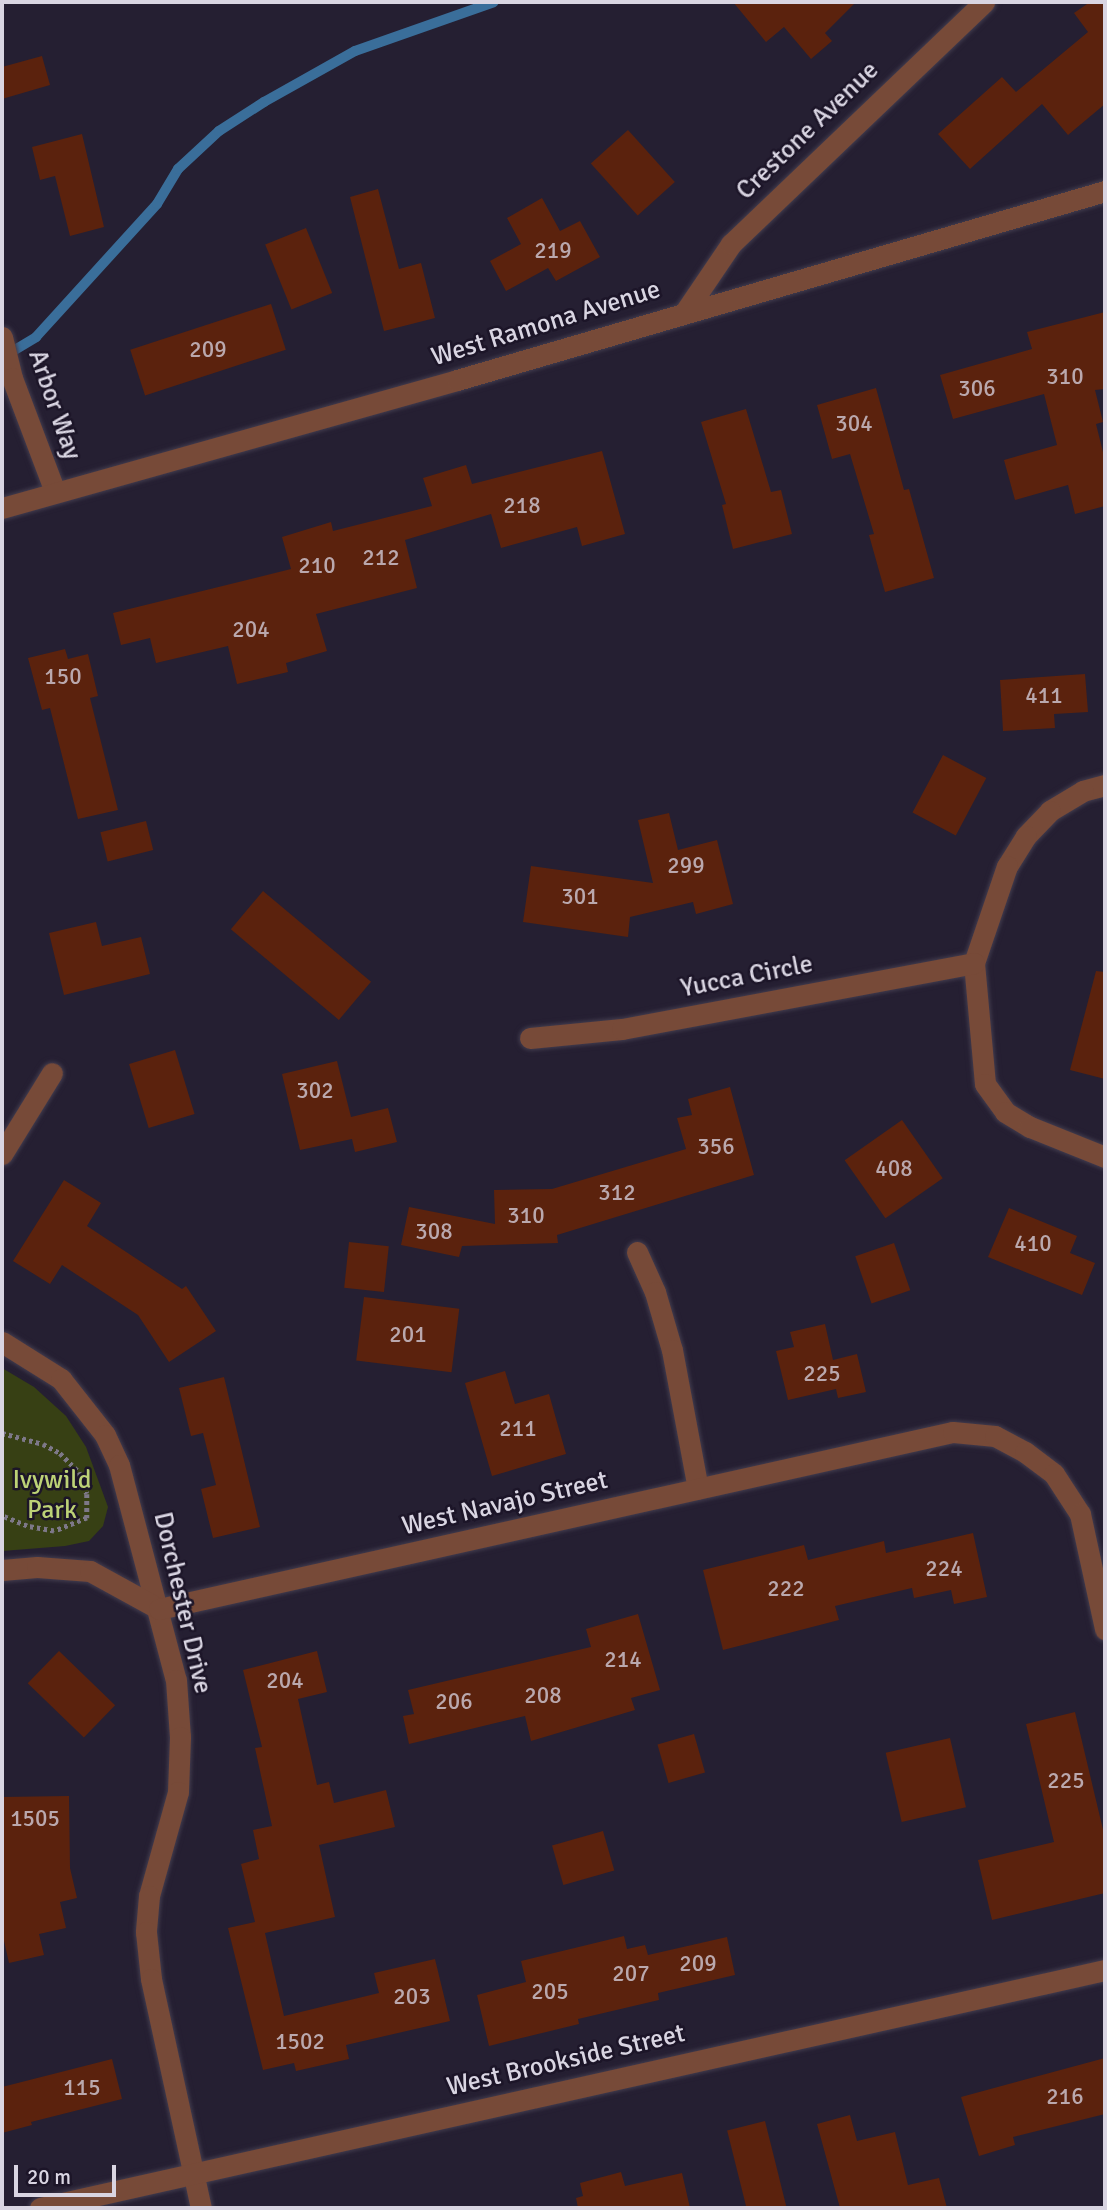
<!DOCTYPE html>
<html>
<head>
<meta charset="utf-8">
<style>
	body { margin:0 }
	#map { position:relative; width:1107px; height:2210px; overflow:hidden; background:#251f32; font-family:Signika,sans-serif }
	div>[style] { position:absolute }
	[style*='--x'] { left:calc(var(--x)*1px); top:calc(var(--y)*1px); width:calc(var(--w)*1px); rotate:calc(var(--a)*1deg) }
	.green>* { inset:0; background:#374014 }
	.stream>* { height:10px; margin:-5px; padding:0 5px; transform-origin:5px; border-radius:5px; background:#3a6e9a }
	.building>* { inset:0; background:#5b220d; transform-origin:0 0 }
	.path>* { height:4.5px; margin-top:-2.25px; transform-origin:0; background:repeating-linear-gradient(90deg,#7d7888 0 3.5px,transparent 0 7px) }
	.roads { filter:drop-shadow(0 0 2px #423c4e) drop-shadow(0 0 2px #423c4e) }
	.minor>* { height:21px; margin:-10.5px; padding:0 10.5px; transform-origin:10.5px; border-radius:10.5px; background:#774a38 }
	span { translate:-50% -50%; white-space:nowrap; text-align:center; line-height:1.15; -webkit-text-stroke:5px #1c1528; paint-order:stroke }
	.number-label { font-size:23px; color:#baa8ad }
	.number-label span { -webkit-text-stroke-width:0 }
	.street-label { font-size:26px; color:#d9d5e2 }
	.park-label { font-size:26px; color:#bdd276 }
	.frame { position:absolute; inset:0; border:4px solid #d9d5e2; pointer-events:none }
	.scale { position:absolute; left:14px; top:2165px; width:102px; height:32px; box-sizing:border-box; border:4px solid #d9d5e2; border-top:0; padding-left:9px; font-size:21px; line-height:24px; white-space:nowrap; color:#d9d5e2; -webkit-text-stroke:5px #1c1528; paint-order:stroke }
</style>
</head>
<body>
<div id="map">
	<div class="green">
		<i style="clip-path:polygon(2px 1368px,34px 1387px,66px 1416px,86px 1447px,108px 1507px,103px 1526px,89px 1541px,65px 1546px,2px 1551px)"></i>
	</div>
	<div class="stream">
		<i style="--x:3;--y:357;--w:39;--a:-31"></i>
		<i style="--x:36;--y:337;--w:180;--a:-47.7"></i>
		<i style="--x:157;--y:204;--w:41;--a:-59"></i>
		<i style="--x:178;--y:169;--w:56;--a:-42.8"></i>
		<i style="--x:219;--y:131;--w:54;--a:-32.8"></i>
		<i style="--x:264;--y:102;--w:104;--a:-29.3"></i>
		<i style="--x:355;--y:51;--w:147;--a:-19.4"></i>
	</div>
	<div class="building">
		<i style="clip-path:polygon(733px 2px,856px 2px,825px 33px,832px 41px,811px 59px,784px 27px,766px 42px)"></i>
		<i style="clip-path:polygon(1090px 2px,1105px 2px,1105px 104px,1068px 135px,1042px 104px,970px 169px,938px 134px,1002px 77px,1016px 92px,1088px 32px,1074px 13px)"></i>
		<i style="clip-path:polygon(42px 56px,50px 85px,2px 99px,2px 67px)"></i>
		<i style="left:628px;top:130px;width:70px;height:50px;rotate:48deg"></i>
		<i style="clip-path:polygon(82px 134px,104px 227px,70px 236px,55px 176px,40px 180px,32px 147px)"></i>
		<i style="clip-path:polygon(378px 189px,399px 269px,421px 263px,435px 318px,384px 331px,350px 197px)"></i>
		<i style="clip-path:polygon(542px 198px,560px 231px,580px 221px,600px 257px,556px 281px,548px 268px,506px 291px,490px 261px,521px 244px,507px 218px)"></i>
		<i style="left:306px;top:228px;width:70px;height:44px;rotate:68deg"></i>
		<i style="left:271px;top:304px;width:48px;height:148px;rotate:72deg"></i>
		<i style="clip-path:polygon(1105px 312px,1105px 389px,1095px 390px,1103px 422px,1096px 424px,1105px 460px,1105px 506px,1075px 514px,1068px 485px,1015px 500px,1004px 460px,1057px 445px,1044px 394px,953px 419px,940px 375px,1032px 349px,1027px 332px)"></i>
		<i style="clip-path:polygon(876px 388px,904px 490px,909px 489px,934px 578px,885px 592px,869px 535px,874px 534px,850px 454px,832px 459px,817px 405px)"></i>
		<i style="clip-path:polygon(746px 409px,771px 492px,781px 490px,792px 534px,733px 549px,722px 505px,726px 504px,701px 422px)"></i>
		<i style="clip-path:polygon(602px 451px,625px 534px,582px 546px,577px 527px,501px 548px,491px 514px,405px 540px,417px 588px,316px 614px,327px 651px,286px 663px,288px 672px,237px 684px,228px 646px,156px 663px,150px 638px,121px 645px,113px 613px,291px 569px,282px 537px,331px 522px,333px 531px,432px 506px,423px 478px,466px 465px,472px 484px)"></i>
		<i style="clip-path:polygon(65px 649px,68px 659px,88px 654px,98px 696px,90px 698px,118px 810px,78px 819px,50px 708px,42px 710px,28px 658px)"></i>
		<i style="clip-path:polygon(1085px 674px,1088px 712px,1054px 714px,1055px 728px,1003px 731px,1000px 680px)"></i>
		<i style="left:943px;top:755px;width:49px;height:65px;rotate:28deg"></i>
		<i style="clip-path:polygon(669px 813px,678px 850px,717px 840px,733px 904px,696px 914px,693px 902px,630px 917px,628px 937px,523px 922px,531px 866px,653px 883px,638px 820px)"></i>
		<i style="left:146px;top:821px;width:30px;height:47px;rotate:76deg"></i>
		<i style="left:263px;top:891px;width:141px;height:50px;rotate:40deg"></i>
		<i style="clip-path:polygon(96px 922px,102px 946px,141px 937px,150px 974px,64px 995px,49px 933px)"></i>
		<i style="clip-path:polygon(1096px 971px,1105px 972px,1105px 1079px,1070px 1070px)"></i>
		<i style="left:175px;top:1050px;width:67px;height:48px;rotate:73deg"></i>
		<i style="clip-path:polygon(337px 1061px,351px 1117px,388px 1108px,397px 1142px,355px 1152px,352px 1139px,300px 1150px,282px 1074px)"></i>
		<i style="clip-path:polygon(730px 1087px,754px 1175px,557px 1235px,558px 1243px,462px 1246px,459px 1257px,401px 1245px,409px 1207px,495px 1224px,494px 1190px,552px 1189px,686px 1149px,677px 1118px,692px 1115px,688px 1099px)"></i>
		<i style="left:902px;top:1120px;width:71px;height:70px;rotate:55deg"></i>
		<i style="clip-path:polygon(64px 1180px,101px 1203px,87px 1226px,182px 1289px,186px 1286px,216px 1331px,169px 1362px,138px 1315px,62px 1265px,50px 1284px,13px 1261px)"></i>
		<i style="clip-path:polygon(1009px 1208px,1077px 1236px,1070px 1253px,1095px 1263px,1082px 1295px,988px 1257px)"></i>
		<i style="left:349px;top:1242px;width:40px;height:46px;rotate:6deg"></i>
		<i style="left:894px;top:1243px;width:50px;height:41px;rotate:71deg"></i>
		<i style="left:364px;top:1297px;width:96px;height:64px;rotate:7deg"></i>
		<i style="clip-path:polygon(825px 1324px,833px 1360px,857px 1354px,866px 1392px,838px 1398px,836px 1389px,788px 1400px,776px 1351px,794px 1347px,790px 1332px)"></i>
		<i style="clip-path:polygon(505px 1371px,515px 1404px,549px 1394px,566px 1454px,492px 1476px,465px 1383px)"></i>
		<i style="clip-path:polygon(224px 1377px,260px 1527px,213px 1538px,201px 1489px,216px 1485px,203px 1433px,191px 1436px,179px 1388px)"></i>
		<i style="clip-path:polygon(973px 1533px,987px 1597px,954px 1604px,951px 1590px,914px 1598px,912px 1588px,835px 1606px,839px 1620px,723px 1650px,703px 1570px,804px 1545px,808px 1560px,884px 1541px,886px 1553px)"></i>
		<i style="clip-path:polygon(638px 1614px,660px 1690px,631px 1698px,635px 1710px,531px 1741px,525px 1716px,409px 1744px,403px 1716px,414px 1714px,408px 1690px,591px 1647px,586px 1629px)"></i>
		<i style="left:59px;top:1651px;width:78px;height:45px;rotate:44deg"></i>
		<i style="clip-path:polygon(317px 1651px,327px 1692px,298px 1699px,317px 1785px,329px 1782px,334px 1803px,386px 1790px,395px 1827px,319px 1845px,335px 1917px,265px 1933px,284px 2016px,379px 1993px,374px 1973px,435px 1959px,450px 2021px,346px 2045px,349px 2059px,296px 2071px,294px 2063px,263px 2070px,228px 1928px,255px 1922px,241px 1864px,259px 1859px,253px 1830px,272px 1826px,255px 1748px,262px 1747px,243px 1670px)"></i>
		<i style="clip-path:polygon(1075px 1712px,1105px 1838px,1105px 1893px,992px 1920px,978px 1860px,1054px 1842px,1026px 1724px)"></i>
		<i style="left:694px;top:1734px;width:40px;height:38px;rotate:74deg"></i>
		<i style="left:950px;top:1738px;width:71px;height:66px;rotate:77deg"></i>
		<i style="clip-path:polygon(69px 1796px,70px 1868px,77px 1898px,60px 1902px,66px 1928px,39px 1934px,44px 1955px,9px 1963px,2px 1932px,2px 1797px)"></i>
		<i style="left:603px;top:1831px;width:41px;height:53px;rotate:74deg"></i>
		<i style="clip-path:polygon(624px 1936px,627px 1949px,645px 1945px,648px 1955px,727px 1937px,735px 1975px,658px 1993px,659px 2000px,578px 2019px,579px 2024px,489px 2046px,477px 1995px,526px 1982px,521px 1961px)"></i>
		<i style="clip-path:polygon(1105px 2058px,1105px 2114px,1013px 2137px,1015px 2145px,979px 2156px,961px 2097px)"></i>
		<i style="clip-path:polygon(112px 2059px,122px 2099px,31px 2122px,32px 2125px,2px 2133px,2px 2087px)"></i>
		<i style="clip-path:polygon(850px 2115px,857px 2141px,895px 2132px,908px 2185px,939px 2178px,947px 2208px,840px 2208px,817px 2124px)"></i>
		<i style="left:765px;top:2121px;width:89px;height:39px;rotate:76deg"></i>
		<i style="clip-path:polygon(621px 2172px,625px 2186px,682px 2173px,690px 2208px,578px 2208px,576px 2198px,583px 2196px,580px 2183px)"></i>
	</div>
	<div class="path">
		<i style="--x:2;--y:1433;--w:42;--a:15"></i>
		<i style="--x:43;--y:1444;--w:19;--a:28"></i>
		<i style="--x:60;--y:1453;--w:27;--a:45"></i>
		<i style="--x:79;--y:1472;--w:23;--a:70"></i>
		<i style="--x:87;--y:1494;--w:24;--a:90"></i>
		<i style="--x:87;--y:1518;--w:35;--a:158"></i>
		<i style="--x:54;--y:1531;--w:27;--a:-170"></i>
		<i style="--x:27;--y:1526;--w:27;--a:-158"></i>
	</div>
	<div class="roads">
		<div class="minor">
			<i style="--x:685;--y:312;--w:82;--a:-55.9"></i>
			<i style="--x:731;--y:244;--w:350;--a:-43.7"></i>
			<i style="--x:2;--y:337;--w:42;--a:76.3"></i>
			<i style="--x:12;--y:378;--w:122;--a:69.3"></i>
			<i style="--x:2;--y:508;--w:473;--a:-15.7"></i>
			<i style="--x:457;--y:380;--w:675;--a:-16.26"></i>
			<i style="--x:1105;--y:785;--w:23;--a:165"></i>
			<i style="--x:1083;--y:791;--w:39;--a:149"></i>
			<i style="--x:1050;--y:811;--w:35;--a:134"></i>
			<i style="--x:1026;--y:836;--w:36;--a:122"></i>
			<i style="--x:1007;--y:866;--w:102;--a:108.8"></i>
			<i style="--x:974;--y:963;--w:121;--a:84.8"></i>
			<i style="--x:985;--y:1084;--w:34;--a:54"></i>
			<i style="--x:1005;--y:1112;--w:29;--a:31"></i>
			<i style="--x:1030;--y:1127;--w:81;--a:21.8"></i>
			<i style="--x:530;--y:1038;--w:92;--a:-5.6"></i>
			<i style="--x:622;--y:1029;--w:358;--a:-10.6"></i>
			<i style="--x:2;--y:1154;--w:95;--a:-58.3"></i>
			<i style="--x:637;--y:1252;--w:44;--a:65.8"></i>
			<i style="--x:655;--y:1292;--w:60;--a:73.7"></i>
			<i style="--x:672;--y:1350;--w:141;--a:79.4"></i>
			<i style="--x:2;--y:1342;--w:70;--a:32.1"></i>
			<i style="--x:61;--y:1379;--w:71;--a:51.8"></i>
			<i style="--x:105;--y:1435;--w:33;--a:65"></i>
			<i style="--x:119;--y:1465;--w:222;--a:75.2"></i>
			<i style="--x:176;--y:1680;--w:57;--a:86"></i>
			<i style="--x:180;--y:1737;--w:55;--a:92.1"></i>
			<i style="--x:178;--y:1792;--w:108;--a:105.6"></i>
			<i style="--x:149;--y:1896;--w:36;--a:95"></i>
			<i style="--x:146;--y:1932;--w:47;--a:83.9"></i>
			<i style="--x:151;--y:1979;--w:234;--a:77.7"></i>
			<i style="--x:2;--y:1570;--w:35;--a:-5"></i>
			<i style="--x:37;--y:1567;--w:53;--a:4.3"></i>
			<i style="--x:90;--y:1571;--w:79;--a:28.8"></i>
			<i style="--x:159;--y:1609;--w:813;--a:-12.57"></i>
			<i style="--x:953;--y:1432;--w:42;--a:5.4"></i>
			<i style="--x:995;--y:1436;--w:34;--a:28"></i>
			<i style="--x:1025;--y:1452;--w:36;--a:37"></i>
			<i style="--x:1054;--y:1474;--w:48;--a:57"></i>
			<i style="--x:1080;--y:1514;--w:118;--a:77.7"></i>
			<i style="--x:40;--y:2208;--w:1091;--a:-12.6"></i>
		</div>
	</div>
	<div class="number-label">
		<span style="left:553px;top:251px">219</span>
		<span style="left:208px;top:350px">209</span>
		<span style="left:1065px;top:377px">310</span>
		<span style="left:977px;top:389px">306</span>
		<span style="left:854px;top:424px">304</span>
		<span style="left:522px;top:506px">218</span>
		<span style="left:381px;top:558px">212</span>
		<span style="left:317px;top:566px">210</span>
		<span style="left:251px;top:630px">204</span>
		<span style="left:63px;top:677px">150</span>
		<span style="left:1044px;top:696px">411</span>
		<span style="left:686px;top:866px">299</span>
		<span style="left:580px;top:897px">301</span>
		<span style="left:315px;top:1091px">302</span>
		<span style="left:716px;top:1147px">356</span>
		<span style="left:894px;top:1169px">408</span>
		<span style="left:617px;top:1193px">312</span>
		<span style="left:526px;top:1216px">310</span>
		<span style="left:434px;top:1232px">308</span>
		<span style="left:1033px;top:1244px">410</span>
		<span style="left:408px;top:1335px">201</span>
		<span style="left:822px;top:1374px">225</span>
		<span style="left:518px;top:1429px">211</span>
		<span style="left:944px;top:1569px">224</span>
		<span style="left:786px;top:1589px">222</span>
		<span style="left:623px;top:1660px">214</span>
		<span style="left:285px;top:1681px">204</span>
		<span style="left:543px;top:1696px">208</span>
		<span style="left:454px;top:1702px">206</span>
		<span style="left:1066px;top:1781px">225</span>
		<span style="left:35px;top:1819px">1505</span>
		<span style="left:698px;top:1964px">209</span>
		<span style="left:631px;top:1974px">207</span>
		<span style="left:550px;top:1992px">205</span>
		<span style="left:412px;top:1997px">203</span>
		<span style="left:300px;top:2042px">1502</span>
		<span style="left:82px;top:2088px">115</span>
		<span style="left:1065px;top:2097px">216</span>
	</div>
	<div class="street-label">
		<span style="left:808px;top:131px;rotate:-44deg">Crestone Avenue</span>
		<span style="left:546px;top:324px;rotate:-17deg">West Ramona Avenue</span>
		<span style="left:54px;top:405px;rotate:71deg">Arbor Way</span>
		<span style="left:747px;top:977px;rotate:-11deg">Yucca Circle</span>
		<span style="left:505px;top:1504px;rotate:-13deg">West Navajo Street</span>
		<span style="left:182px;top:1603px;rotate:77deg">Dorchester Drive</span>
		<span style="left:566px;top:2061px;rotate:-13deg">West Brookside Street</span>
	</div>
	<div class="park-label">
		<span style="left:52px;top:1496px">Ivywild<br>Park</span>
	</div>
	<div class="frame"></div>
	<div class="scale">20 m</div>
</div>
</body>
</html>
